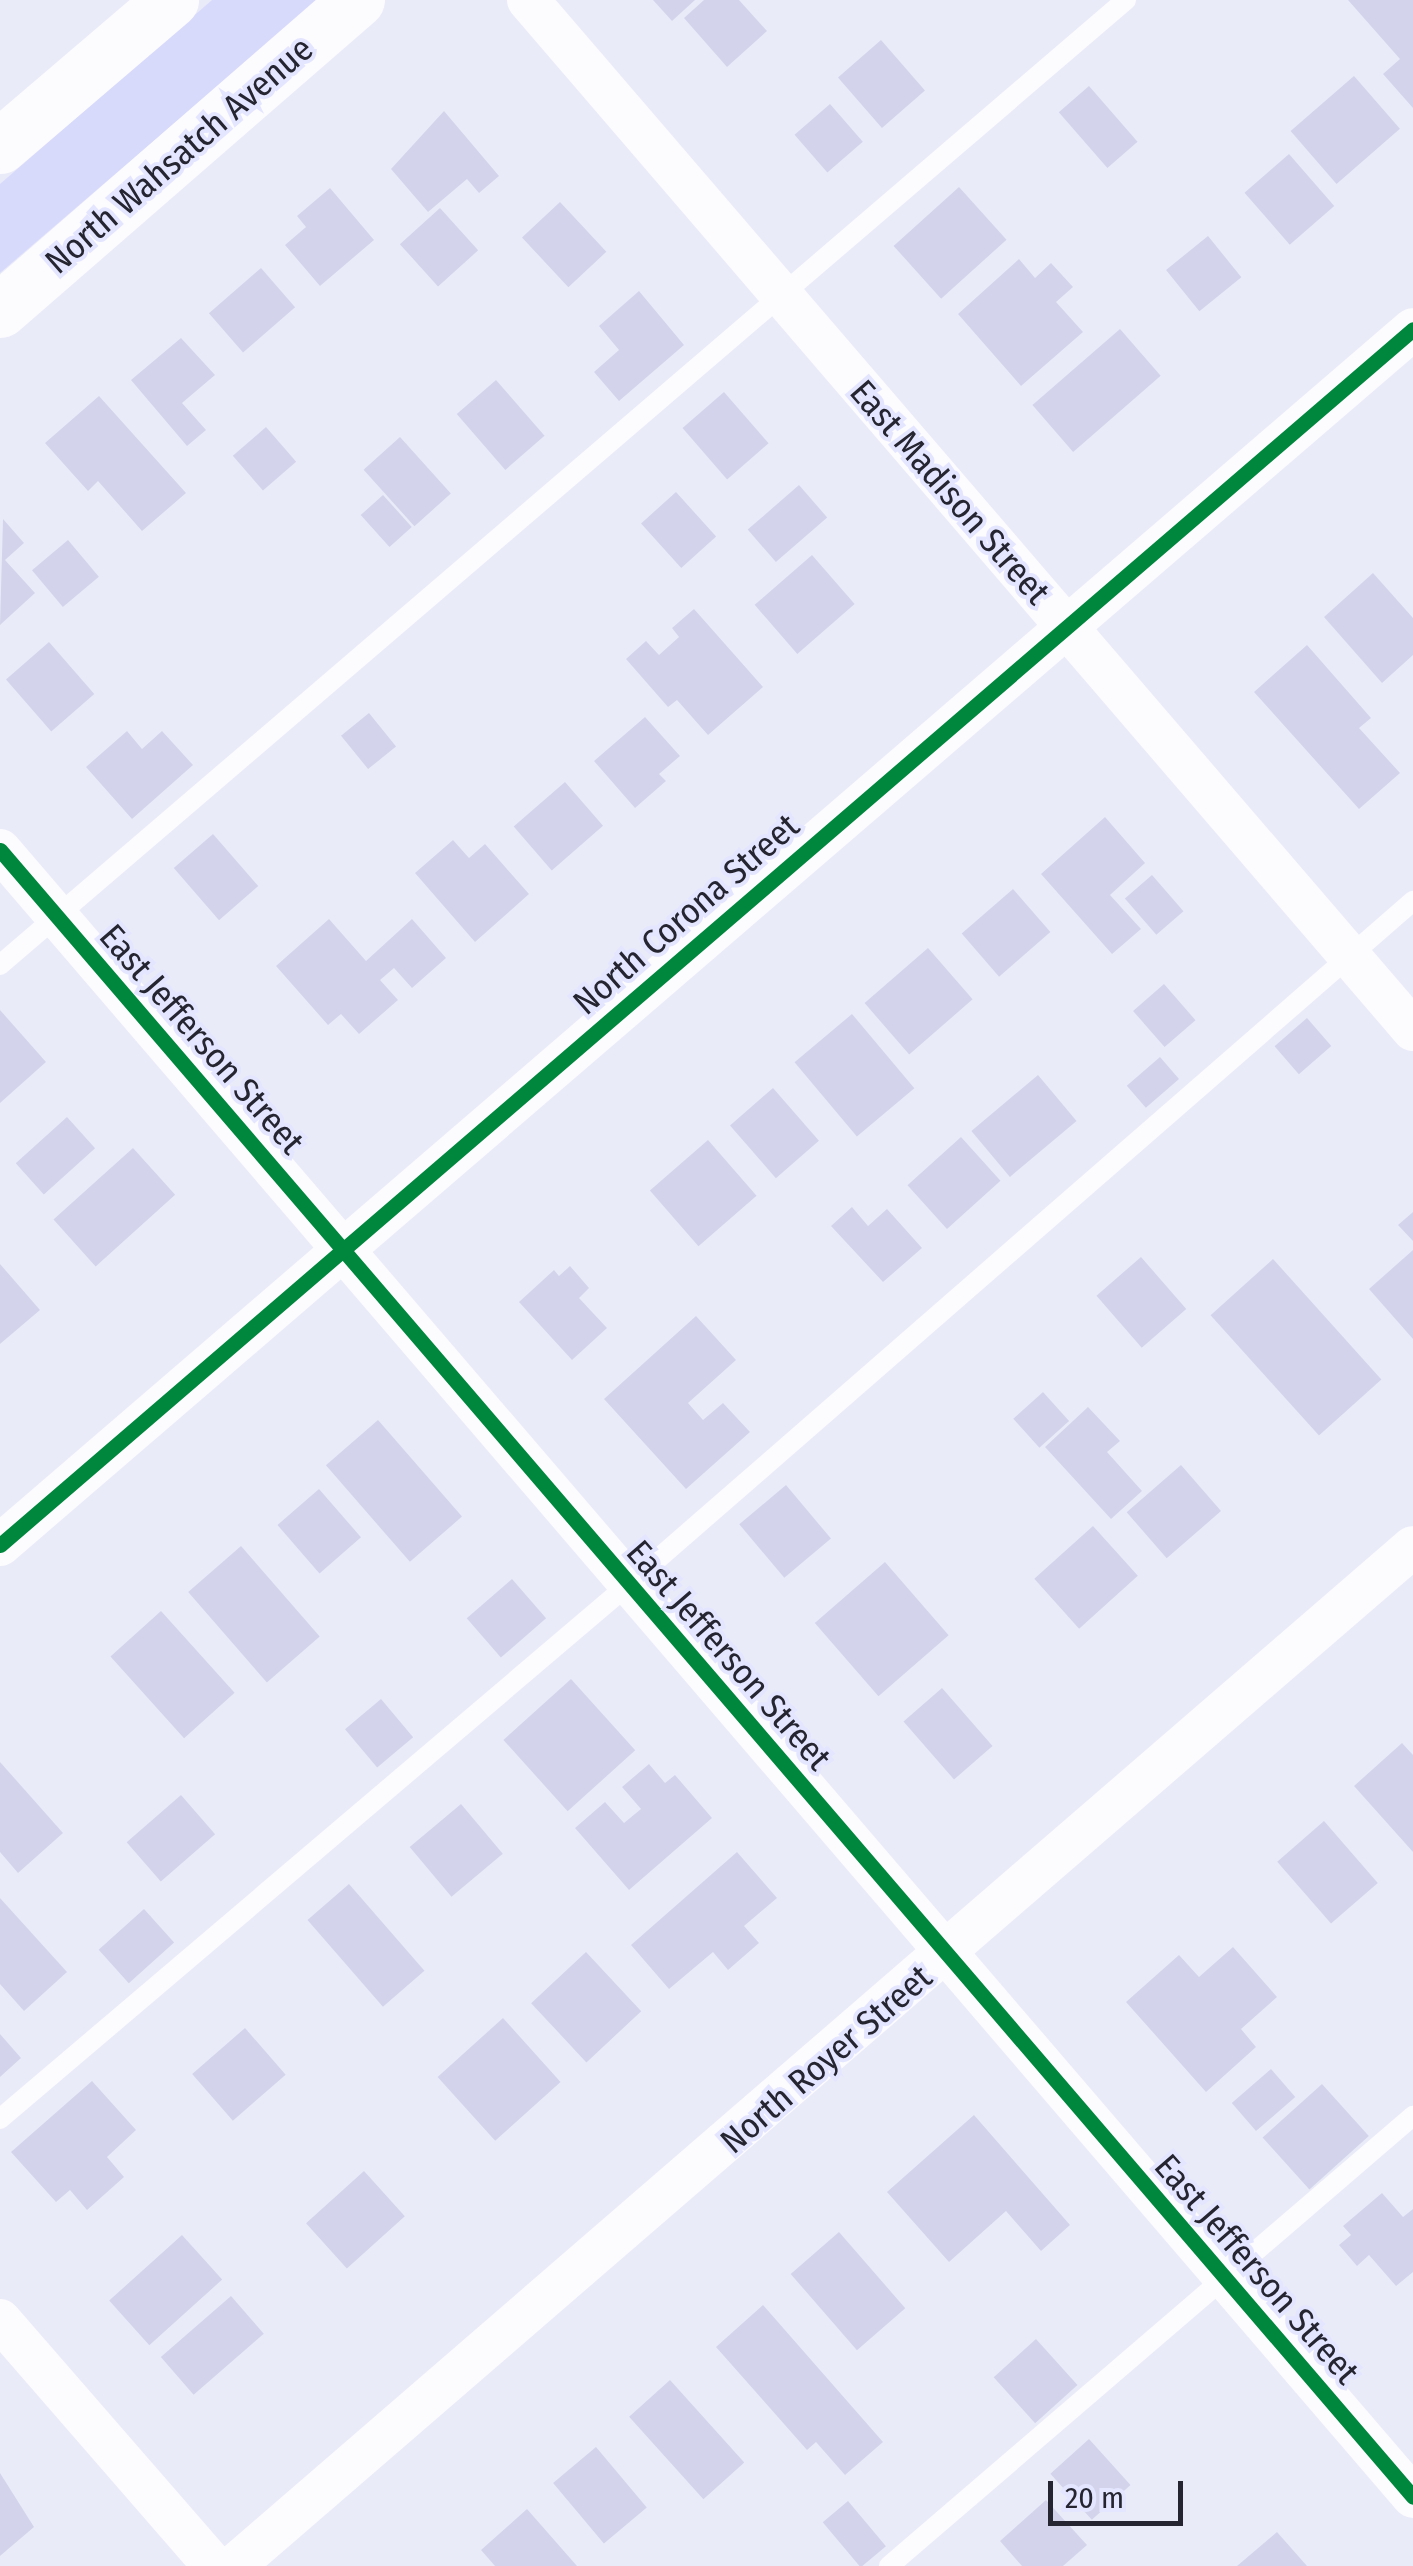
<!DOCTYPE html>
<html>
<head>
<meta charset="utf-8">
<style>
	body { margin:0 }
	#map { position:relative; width:1413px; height:2566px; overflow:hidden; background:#eaebf9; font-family:"Fira Sans Condensed",sans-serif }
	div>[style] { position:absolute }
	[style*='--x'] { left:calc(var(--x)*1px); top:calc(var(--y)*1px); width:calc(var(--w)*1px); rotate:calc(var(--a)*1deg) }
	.green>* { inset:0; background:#d8dafc }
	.building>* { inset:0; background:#d3d4eb; transform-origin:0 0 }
	.service>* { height:20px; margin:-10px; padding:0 10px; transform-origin:10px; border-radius:10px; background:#fcfcfe }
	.minor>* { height:42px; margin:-21px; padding:0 21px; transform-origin:21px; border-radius:21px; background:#fcfcfe }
	.secondary>* { height:55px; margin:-27.5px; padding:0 27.5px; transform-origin:27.5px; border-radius:27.5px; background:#fcfcfe }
	.cycleway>* { height:15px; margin:-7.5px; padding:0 7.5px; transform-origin:7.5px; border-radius:7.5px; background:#00873e }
	span { translate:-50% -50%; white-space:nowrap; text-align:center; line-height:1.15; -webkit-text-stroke:8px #e4e5ff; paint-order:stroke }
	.street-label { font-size:35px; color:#242530 }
	.scale { position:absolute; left:1048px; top:2481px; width:135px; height:45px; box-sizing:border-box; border:5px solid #242530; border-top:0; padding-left:12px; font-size:30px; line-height:35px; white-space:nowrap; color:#242530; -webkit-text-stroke:8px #e4e5ff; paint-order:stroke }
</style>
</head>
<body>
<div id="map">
	<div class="green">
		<i style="clip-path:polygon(212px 0,318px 0,0 273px,0 184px)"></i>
	</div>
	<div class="building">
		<i style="clip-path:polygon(653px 0,695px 0,672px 21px)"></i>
		<i style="clip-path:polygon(704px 0,739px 0,767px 31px,727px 67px,684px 18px)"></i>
		<i style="clip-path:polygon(1348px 0,1413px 0,1413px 108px,1383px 74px,1400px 59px)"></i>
		<i style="left:881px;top:40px;width:67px;height:57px;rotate:49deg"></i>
		<i style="left:1354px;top:76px;width:70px;height:84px;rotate:49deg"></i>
		<i style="left:1089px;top:86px;width:74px;height:40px;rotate:49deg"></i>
		<i style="left:830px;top:104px;width:50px;height:47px;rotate:49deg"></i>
		<i style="clip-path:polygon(444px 111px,499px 176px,479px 193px,467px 179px,428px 212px,391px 169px)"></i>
		<i style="left:1289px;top:154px;width:69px;height:59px;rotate:49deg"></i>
		<i style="left:959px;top:187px;width:71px;height:88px;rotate:48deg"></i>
		<i style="clip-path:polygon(330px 188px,374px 240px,320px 286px,285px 245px,306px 227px,297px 216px)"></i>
		<i style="left:560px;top:202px;width:68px;height:52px;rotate:47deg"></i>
		<i style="left:440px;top:208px;width:57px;height:54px;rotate:48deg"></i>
		<i style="left:1208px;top:236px;width:53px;height:54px;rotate:51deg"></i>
		<i style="clip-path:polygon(1019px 259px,1035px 278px,1051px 263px,1073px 287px,1056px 302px,1083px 332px,1021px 386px,958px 314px)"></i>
		<i style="left:261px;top:268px;width:52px;height:69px;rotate:49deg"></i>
		<i style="clip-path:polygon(639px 291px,684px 345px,619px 401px,594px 372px,619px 350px,599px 326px)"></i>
		<i style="left:1120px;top:329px;width:62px;height:116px;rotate:49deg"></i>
		<i style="clip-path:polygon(181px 338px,215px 375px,182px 403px,206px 430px,187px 446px,131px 380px)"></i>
		<i style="left:496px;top:380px;width:74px;height:52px;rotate:49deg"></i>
		<i style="left:724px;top:392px;width:68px;height:55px;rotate:49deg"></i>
		<i style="clip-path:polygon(99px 396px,186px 493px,142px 531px,98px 481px,88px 491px,45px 443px)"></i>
		<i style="left:266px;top:427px;width:46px;height:44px;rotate:49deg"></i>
		<i style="left:400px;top:437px;width:76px;height:49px;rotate:48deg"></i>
		<i style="left:799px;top:485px;width:43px;height:68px;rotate:49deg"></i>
		<i style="left:676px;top:492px;width:60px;height:47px;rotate:48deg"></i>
		<i style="left:383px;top:495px;width:43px;height:30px;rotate:48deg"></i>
		<i style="clip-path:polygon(3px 519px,24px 543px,5px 560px,35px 593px,0 625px)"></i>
		<i style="left:68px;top:540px;width:48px;height:47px;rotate:50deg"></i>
		<i style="left:812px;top:555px;width:65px;height:76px;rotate:49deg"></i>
		<i style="clip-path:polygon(1373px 573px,1413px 618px,1413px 655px,1382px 683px,1324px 617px)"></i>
		<i style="clip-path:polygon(694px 609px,763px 687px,708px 735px,677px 700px,668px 707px,626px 659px,646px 641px,659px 655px,679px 637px,672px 628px)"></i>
		<i style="left:49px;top:642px;width:69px;height:57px;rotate:49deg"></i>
		<i style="clip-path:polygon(1307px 645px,1371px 718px,1359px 728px,1400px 773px,1359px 809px,1254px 692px)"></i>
		<i style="left:369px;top:713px;width:43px;height:36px;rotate:51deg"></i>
		<i style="clip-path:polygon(645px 717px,680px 756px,659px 774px,666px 781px,635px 808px,594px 761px)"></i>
		<i style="clip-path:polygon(127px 731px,142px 749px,162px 731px,193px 765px,132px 819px,86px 767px)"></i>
		<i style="left:565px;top:782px;width:58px;height:68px;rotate:49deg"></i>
		<i style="clip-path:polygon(1105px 817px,1145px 863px,1110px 895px,1141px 929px,1112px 954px,1041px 874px)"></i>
		<i style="left:213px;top:834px;width:69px;height:52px;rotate:49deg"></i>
		<i style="clip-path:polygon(453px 840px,469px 858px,485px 844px,529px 894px,475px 942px,415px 873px)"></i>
		<i style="left:1152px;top:875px;width:48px;height:36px;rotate:49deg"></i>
		<i style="left:1013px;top:889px;width:57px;height:68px;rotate:49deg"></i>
		<i style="clip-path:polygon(329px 919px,366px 961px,412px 919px,446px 958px,412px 988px,394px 968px,380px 980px,398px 1000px,359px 1034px,341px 1014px,328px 1025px,276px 966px)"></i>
		<i style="left:928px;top:948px;width:68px;height:84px;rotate:49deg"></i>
		<i style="left:1164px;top:984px;width:48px;height:41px;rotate:49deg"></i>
		<i style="clip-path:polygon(0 1010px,46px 1062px,0 1103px)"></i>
		<i style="left:852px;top:1014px;width:97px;height:75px;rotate:50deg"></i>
		<i style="left:1307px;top:1018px;width:37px;height:43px;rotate:49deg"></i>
		<i style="left:1160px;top:1057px;width:29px;height:44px;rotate:49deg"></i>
		<i style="left:1038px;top:1075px;width:60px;height:87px;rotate:50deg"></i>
		<i style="left:773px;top:1088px;width:70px;height:57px;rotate:49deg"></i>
		<i style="left:67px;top:1117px;width:42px;height:69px;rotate:48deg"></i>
		<i style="left:961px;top:1137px;width:59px;height:72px;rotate:48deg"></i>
		<i style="left:708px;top:1140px;width:74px;height:77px;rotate:49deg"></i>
		<i style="left:133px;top:1148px;width:63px;height:107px;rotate:48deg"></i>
		<i style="clip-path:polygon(852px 1207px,868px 1226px,887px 1209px,922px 1248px,883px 1282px,831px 1226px)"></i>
		<i style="clip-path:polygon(1413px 1212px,1413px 1241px,1398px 1225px)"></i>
		<i style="clip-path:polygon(1413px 1250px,1413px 1339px,1369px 1289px)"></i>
		<i style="left:1141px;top:1257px;width:69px;height:59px;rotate:49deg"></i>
		<i style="left:1273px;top:1259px;width:162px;height:84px;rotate:48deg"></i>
		<i style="clip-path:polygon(0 1264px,40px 1310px,0 1344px)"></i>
		<i style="clip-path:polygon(570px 1266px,589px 1288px,579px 1298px,607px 1328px,572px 1360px,519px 1302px,554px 1270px,559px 1276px)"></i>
		<i style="clip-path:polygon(696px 1316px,736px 1360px,688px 1403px,703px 1420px,723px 1403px,750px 1432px,686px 1489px,604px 1399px)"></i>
		<i style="left:1043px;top:1392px;width:39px;height:40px;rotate:48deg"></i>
		<i style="clip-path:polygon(1088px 1407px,1120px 1441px,1107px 1452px,1142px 1491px,1111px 1519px,1045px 1447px)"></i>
		<i style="left:378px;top:1420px;width:128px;height:69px;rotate:49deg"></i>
		<i style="left:1181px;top:1465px;width:61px;height:72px;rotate:49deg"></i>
		<i style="left:786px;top:1485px;width:70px;height:61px;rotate:50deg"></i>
		<i style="left:319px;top:1489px;width:64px;height:55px;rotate:49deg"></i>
		<i style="left:1093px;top:1526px;width:67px;height:79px;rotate:48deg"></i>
		<i style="left:241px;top:1546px;width:120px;height:70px;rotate:49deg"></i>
		<i style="left:885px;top:1562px;width:97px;height:93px;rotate:49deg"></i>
		<i style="left:512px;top:1579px;width:52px;height:60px;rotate:49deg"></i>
		<i style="left:161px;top:1611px;width:110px;height:68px;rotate:48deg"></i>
		<i style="left:571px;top:1679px;width:96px;height:91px;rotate:48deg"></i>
		<i style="left:942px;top:1688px;width:77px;height:51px;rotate:49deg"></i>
		<i style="left:381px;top:1699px;width:50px;height:47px;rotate:50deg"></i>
		<i style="clip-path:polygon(1402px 1743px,1413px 1755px,1413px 1852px,1354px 1786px)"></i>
		<i style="clip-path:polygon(0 1762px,63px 1833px,18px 1873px,0 1852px)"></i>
		<i style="clip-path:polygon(649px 1764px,665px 1783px,675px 1775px,712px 1818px,629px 1890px,575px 1828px,605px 1802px,624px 1823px,641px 1809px,622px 1787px)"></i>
		<i style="left:181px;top:1795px;width:52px;height:72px;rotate:49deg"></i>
		<i style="left:461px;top:1804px;width:65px;height:67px;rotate:50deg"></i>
		<i style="left:1324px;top:1821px;width:82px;height:62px;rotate:49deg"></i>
		<i style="clip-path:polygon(737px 1852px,777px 1898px,744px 1926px,759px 1943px,728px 1970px,713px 1952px,669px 1989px,631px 1945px)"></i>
		<i style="left:349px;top:1884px;width:115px;height:55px;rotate:49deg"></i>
		<i style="clip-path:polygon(0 1898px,67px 1972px,24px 2011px,0 1984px)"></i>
		<i style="left:144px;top:1909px;width:45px;height:61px;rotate:48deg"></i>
		<i style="clip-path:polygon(1233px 1947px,1277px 1997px,1241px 2029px,1256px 2047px,1206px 2092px,1126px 2002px,1179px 1955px,1199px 1977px)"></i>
		<i style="left:586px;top:1952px;width:81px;height:75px;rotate:47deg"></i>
		<i style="left:503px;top:2018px;width:86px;height:88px;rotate:48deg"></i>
		<i style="left:245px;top:2028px;width:62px;height:70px;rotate:49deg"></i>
		<i style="clip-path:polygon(0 2034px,21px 2058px,0 2077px)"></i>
		<i style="left:1271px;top:2069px;width:37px;height:52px;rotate:49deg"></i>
		<i style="clip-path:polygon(92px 2081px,136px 2130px,107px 2157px,124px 2177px,87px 2210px,70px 2190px,56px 2202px,11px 2152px)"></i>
		<i style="left:1322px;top:2084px;width:70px;height:80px;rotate:48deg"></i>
		<i style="clip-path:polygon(974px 2115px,1070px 2225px,1041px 2251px,1006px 2211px,949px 2262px,887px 2192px)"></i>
		<i style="left:364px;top:2171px;width:61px;height:78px;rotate:48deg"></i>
		<i style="clip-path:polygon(1382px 2193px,1403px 2217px,1413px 2209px,1413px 2272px,1396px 2286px,1369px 2255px,1357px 2266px,1339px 2245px,1351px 2235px,1343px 2226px)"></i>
		<i style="left:839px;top:2232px;width:101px;height:64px;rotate:49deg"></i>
		<i style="left:182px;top:2235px;width:60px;height:98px;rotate:48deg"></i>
		<i style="left:231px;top:2296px;width:50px;height:93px;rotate:49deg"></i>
		<i style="clip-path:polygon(763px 2305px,883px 2442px,845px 2475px,816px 2442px,807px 2450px,716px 2347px)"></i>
		<i style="left:1036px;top:2339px;width:62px;height:57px;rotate:48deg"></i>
		<i style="left:670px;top:2380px;width:111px;height:55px;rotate:48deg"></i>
		<i style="left:1089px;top:2439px;width:62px;height:52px;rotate:48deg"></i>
		<i style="left:596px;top:2447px;width:79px;height:56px;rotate:50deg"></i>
		<i style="clip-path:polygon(0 2473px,34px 2527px,0 2556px)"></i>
		<i style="clip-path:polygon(1046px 2500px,1087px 2545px,1063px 2566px,1022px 2566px,1000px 2541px)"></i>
		<i style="left:848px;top:2501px;width:59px;height:33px;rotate:50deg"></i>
		<i style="clip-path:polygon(527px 2509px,577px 2566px,495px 2566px,481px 2550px)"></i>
		<i style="clip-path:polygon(1277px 2532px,1307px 2566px,1237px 2566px)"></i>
	</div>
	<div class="service">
		<i style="--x:0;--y:965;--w:1483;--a:-40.6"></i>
		<i style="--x:0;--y:2119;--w:826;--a:-40.38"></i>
		<i style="--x:629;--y:1584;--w:1040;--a:-41.06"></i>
		<i style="--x:889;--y:2566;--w:691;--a:-40.66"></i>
	</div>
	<div class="minor">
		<i style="--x:528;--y:0;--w:1358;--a:49.33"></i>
		<i style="--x:0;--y:850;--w:2170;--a:49.37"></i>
		<i style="--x:0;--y:1545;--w:1864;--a:-40.71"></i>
		<i style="--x:0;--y:2320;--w:326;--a:49"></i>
		<i style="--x:234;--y:2566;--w:1558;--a:-40.84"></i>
	</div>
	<div class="secondary">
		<i style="--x:0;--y:146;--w:225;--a:-40.5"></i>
		<i style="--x:0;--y:310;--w:473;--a:-41"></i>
	</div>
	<div class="cycleway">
		<i style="--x:0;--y:850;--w:2170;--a:49.37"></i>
		<i style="--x:0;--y:1545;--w:1864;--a:-40.71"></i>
	</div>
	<div class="street-label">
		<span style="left:179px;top:155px;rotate:-41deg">North Wahsatch Avenue</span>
		<span style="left:950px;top:492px;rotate:49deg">East Madison Street</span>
		<span style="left:686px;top:914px;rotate:-41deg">North Corona Street</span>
		<span style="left:202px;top:1039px;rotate:49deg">East Jefferson Street</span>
		<span style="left:729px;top:1655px;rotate:49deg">East Jefferson Street</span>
		<span style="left:826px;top:2059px;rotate:-41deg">North Royer Street</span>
		<span style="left:1257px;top:2269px;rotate:49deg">East Jefferson Street</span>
	</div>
	<div class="scale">20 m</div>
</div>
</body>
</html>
